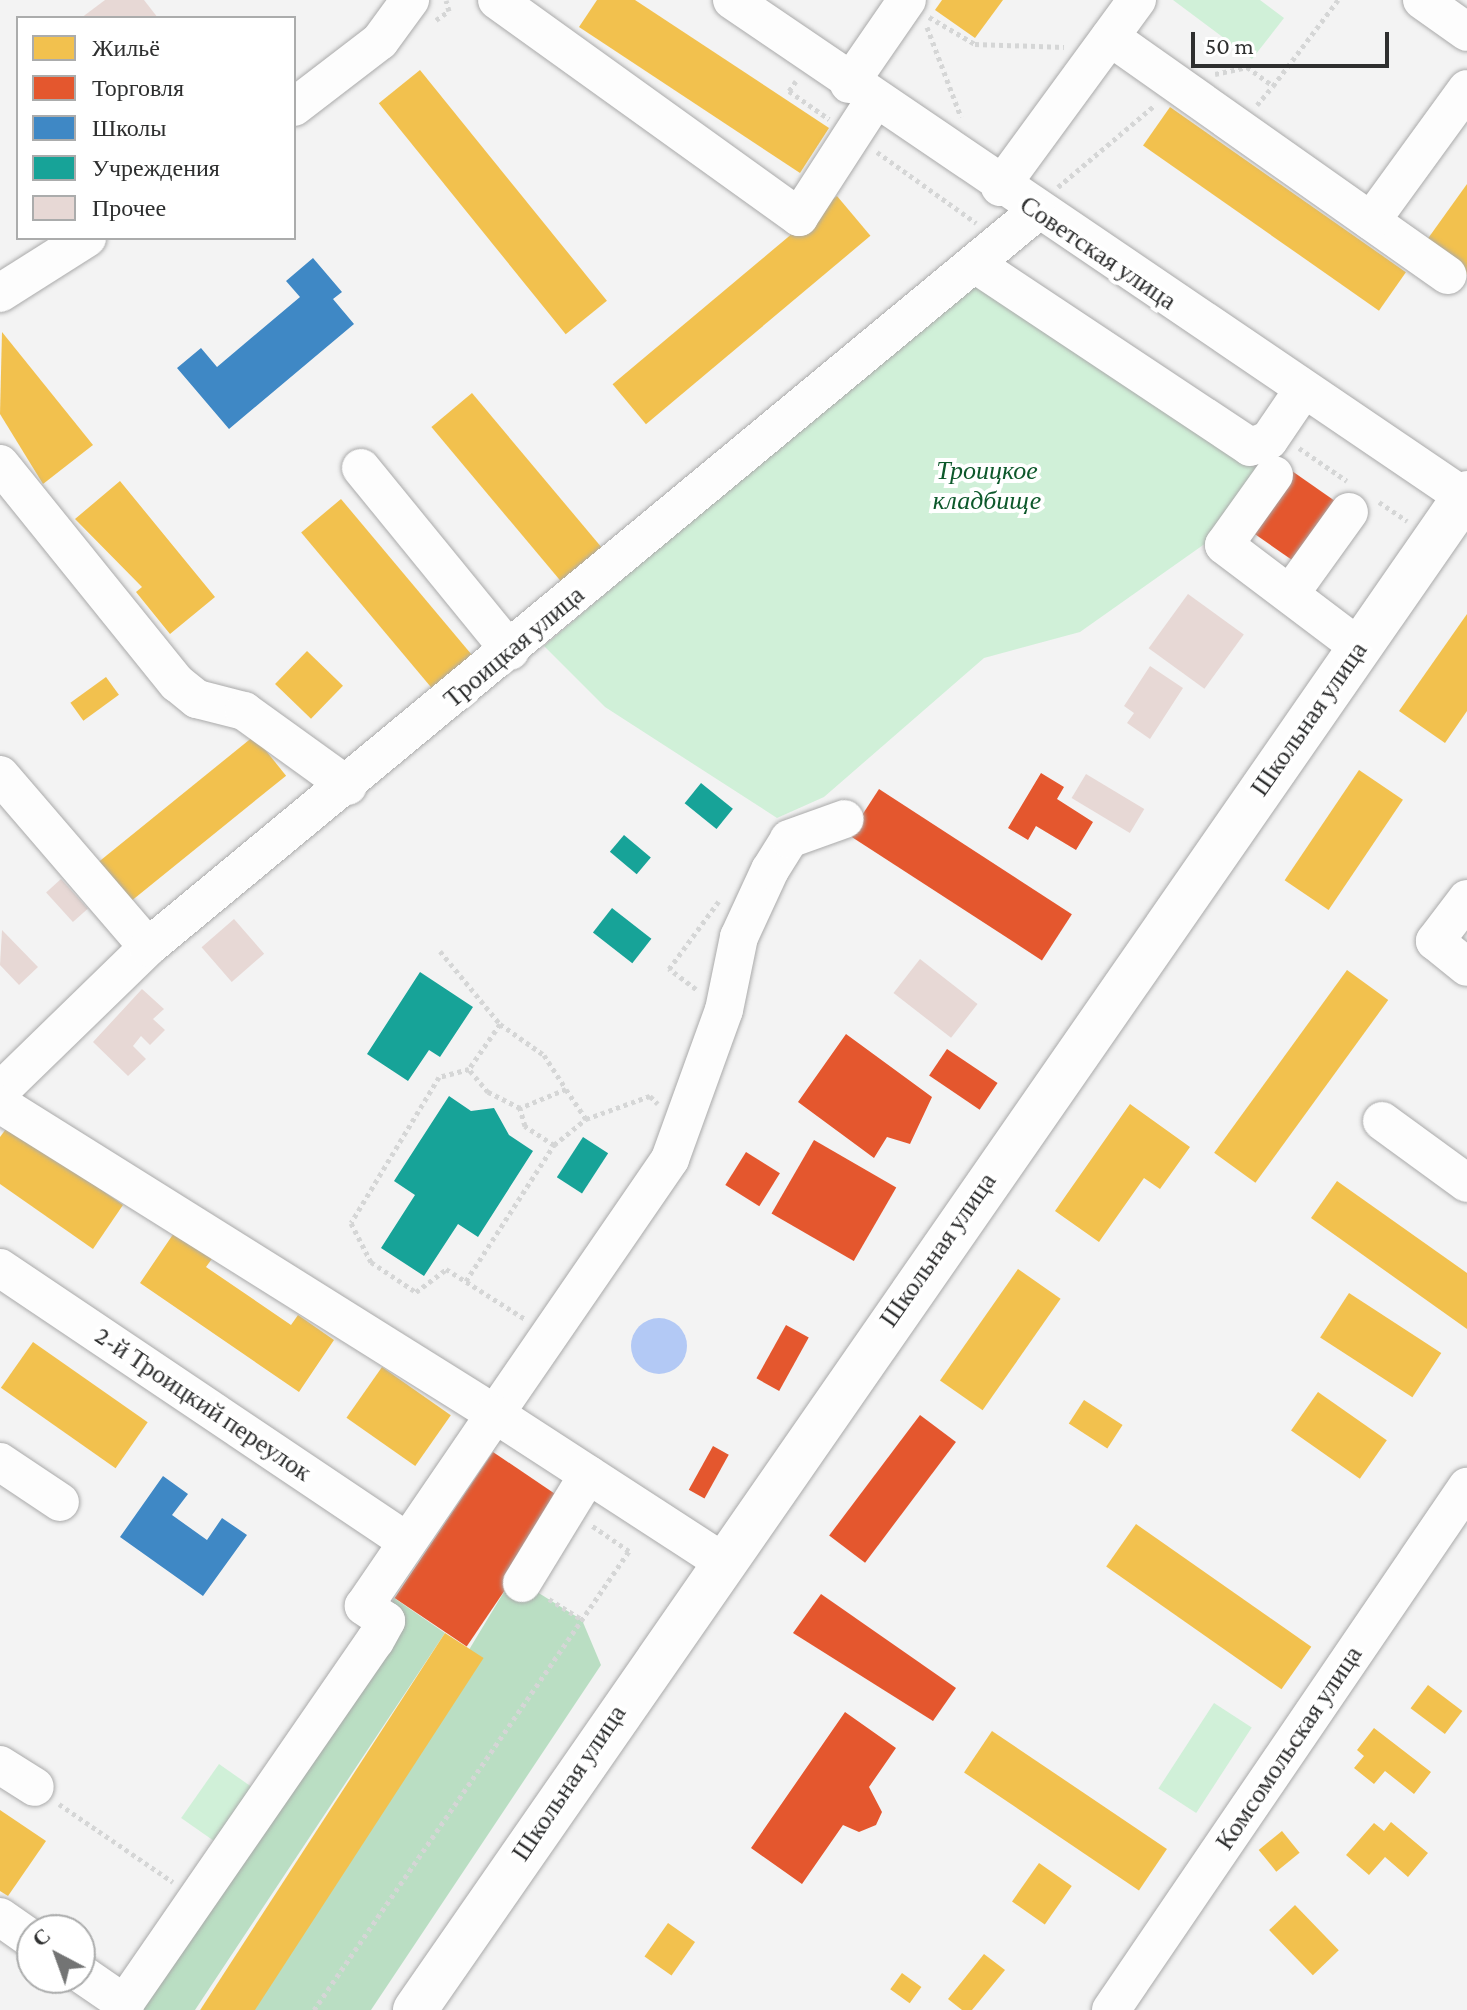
<!DOCTYPE html>
<html>
<head>
<meta charset="utf-8">
<style>
	body { margin:0 }
	#map { position:relative; width:1467px; height:2010px; overflow:hidden; background:#f3f3f3; font-family:"Crimson Pro",serif }
	div>[style] { position:absolute }
	[style*='--x'] { left:calc(var(--x)*1px); top:calc(var(--y)*1px); width:calc(var(--w)*1px); rotate:calc(var(--a)*1deg) }
	.green>* { inset:0; background:#d0f0d8; transform-origin:0 0 }
	.forest>* { inset:0; background:#badec3 }
	.water>* { inset:0; background:#b3c9f5 }
	.round { border-radius:50% }
	.homes>* { inset:0; background:#f2c14e; transform-origin:0 0 }
	.shops>* { inset:0; background:#e4572e; transform-origin:0 0 }
	.schools>* { inset:0; background:#3f88c5 }
	.public>* { inset:0; background:#17a398; transform-origin:0 0 }
	.building>* { inset:0; background:#e7d8d5; transform-origin:0 0 }
	.path>* { height:5px; margin-top:-2.5px; transform-origin:0; background:repeating-linear-gradient(90deg,#d5d6d6 0 4px,transparent 0 8px) }
	.roads { filter:drop-shadow(0 0 2px #aaa) drop-shadow(0 0 2px #aaa) }
	.minor>* { height:38px; margin:-19px; padding:0 19px; transform-origin:19px; border-radius:19px; background:#fdfdfd }
	.major>* { height:44px; margin:-22px; padding:0 22px; transform-origin:22px; border-radius:22px; background:#fdfdfd }
	span { translate:-50% -50%; white-space:nowrap; text-align:center; line-height:1.15; -webkit-text-stroke:8px #fff; paint-order:stroke }
	.street-label { font-size:26px; color:#2e2f2f }
	.park-label { font-size:26px; color:#0d582b; font-style:italic }
	.legend { position:absolute; left:16px; top:16px; width:280px; height:224px; box-sizing:border-box; background:#fff; border:2px solid #abacac; margin:0; padding:10px 14px; list-style:none; font-size:24px; color:#2e2f2f }
	.legend li { display:flex; align-items:center; gap:16px; height:40px }
	.legend b { width:40px; border:2px solid #abacac }
	.north { position:absolute; left:16px; top:1914px; width:80px; height:80px; box-sizing:border-box; background:#fff; border:2px solid #abacac; border-radius:50%; rotate:319deg; font-size:22px; font-weight:700; line-height:32px; text-align:center; color:#2e2f2f }
	.north::after { content:''; display:block; margin:auto; width:28px; height:36px; background:#737474; clip-path:polygon(50% 0,100% 100%,50% 72%,0 100%) }
	.scale { position:absolute; left:1191px; top:32px; width:198px; height:36px; box-sizing:border-box; border:4px solid #2e2f2f; border-top:0; padding-left:10px; font-size:24px; line-height:28px; white-space:nowrap; color:#2e2f2f; -webkit-text-stroke:6px #fff; paint-order:stroke }
</style>
</head>
<body>
<div id="map">
	<div class="green">
		<i style="clip-path:polygon(1173px 0,1260px 0,1284px 18px,1252px 59px)"></i>
		<i style="clip-path:polygon(975px 279px,1259px 470px,1206px 543px,1080px 632px,984px 658px,824px 797px,777px 818px,605px 707px,544px 646px)"></i>
		<i style="left:1214px;top:1703px;width:45px;height:102px;rotate:33deg"></i>
		<i style="left:219px;top:1764px;width:58px;height:66px;rotate:35deg"></i>
	</div>
	<div class="forest">
		<i style="clip-path:polygon(513px 1577px,582px 1620px,601px 1665px,371px 2010px,251px 2010px)"></i>
		<i style="clip-path:polygon(394px 1598px,445px 1633px,195px 2010px,120px 2010px,386px 1621px)"></i>
	</div>
	<div class="water">
		<i class="round" style="left:631px;top:1318px;width:56px;height:56px"></i>
	</div>
	<div class="homes">
		<i style="clip-path:polygon(597px 0,635px 0,829px 128px,800px 173px,579px 27px)"></i>
		<i style="clip-path:polygon(942px 0,1003px 0,975px 38px,935px 10px)"></i>
		<i style="left:420px;top:70px;width:297px;height:53px;rotate:51deg"></i>
		<i style="left:1170px;top:107px;width:288px;height:47px;rotate:35deg"></i>
		<i style="clip-path:polygon(1467px 184px,1467px 275px,1424px 244px)"></i>
		<i style="left:837px;top:196px;width:52px;height:293px;rotate:50deg"></i>
		<i style="clip-path:polygon(2px 332px,93px 445px,43px 484px,0 414px)"></i>
		<i style="left:472px;top:393px;width:204px;height:53px;rotate:50deg"></i>
		<i style="clip-path:polygon(120px 481px,215px 597px,170px 634px,136px 592px,142px 587px,75px 519px)"></i>
		<i style="left:341px;top:499px;width:206px;height:52px;rotate:50deg"></i>
		<i style="clip-path:polygon(1467px 614px,1467px 711px,1445px 743px,1399px 711px)"></i>
		<i style="left:307px;top:651px;width:50px;height:46px;rotate:44deg"></i>
		<i style="left:106px;top:677px;width:22px;height:44px;rotate:54deg"></i>
		<i style="left:254px;top:736px;width:51px;height:210px;rotate:51deg"></i>
		<i style="left:1359px;top:770px;width:53px;height:133px;rotate:34deg"></i>
		<i style="left:1347px;top:970px;width:51px;height:226px;rotate:36deg"></i>
		<i style="clip-path:polygon(1130px 1104px,1190px 1147px,1160px 1189px,1144px 1178px,1099px 1242px,1055px 1211px)"></i>
		<i style="clip-path:polygon(9px 1125px,123px 1205px,93px 1249px,0 1184px,0 1137px)"></i>
		<i style="clip-path:polygon(1337px 1181px,1467px 1273px,1467px 1329px,1311px 1218px)"></i>
		<i style="clip-path:polygon(176px 1230px,214px 1256px,206px 1267px,291px 1325px,298px 1315px,334px 1340px,299px 1392px,140px 1283px)"></i>
		<i style="left:1018px;top:1269px;width:52px;height:136px;rotate:35deg"></i>
		<i style="left:1349px;top:1293px;width:110px;height:53px;rotate:33deg"></i>
		<i style="left:33px;top:1342px;width:140px;height:56px;rotate:35deg"></i>
		<i style="left:382px;top:1367px;width:84px;height:62px;rotate:35deg"></i>
		<i style="left:1318px;top:1392px;width:84px;height:47px;rotate:35deg"></i>
		<i style="left:1084px;top:1400px;width:46px;height:28px;rotate:33deg"></i>
		<i style="left:1136px;top:1524px;width:214px;height:52px;rotate:35deg"></i>
		<i style="left:445px;top:1633px;width:46px;height:452px;rotate:33deg"></i>
		<i style="left:1428px;top:1685px;width:43px;height:29px;rotate:37deg"></i>
		<i style="clip-path:polygon(1374px 1728px,1431px 1772px,1414px 1794px,1385px 1771px,1374px 1784px,1354px 1768px,1364px 1756px,1357px 1750px)"></i>
		<i style="left:992px;top:1731px;width:211px;height:50px;rotate:34deg"></i>
		<i style="clip-path:polygon(0 1810px,46px 1841px,8px 1896px,0 1891px)"></i>
		<i style="clip-path:polygon(1391px 1822px,1428px 1853px,1408px 1877px,1385px 1857px,1369px 1875px,1346px 1855px,1374px 1823px,1384px 1831px)"></i>
		<i style="left:1282px;top:1831px;width:28px;height:30px;rotate:51deg"></i>
		<i style="left:1039px;top:1863px;width:40px;height:47px;rotate:35deg"></i>
		<i style="left:1295px;top:1905px;width:63px;height:36px;rotate:46deg"></i>
		<i style="left:668px;top:1923px;width:33px;height:41px;rotate:35deg"></i>
		<i style="clip-path:polygon(984px 1954px,1005px 1970px,972px 2010px,962px 2010px,948px 1999px)"></i>
		<i style="left:902px;top:1973px;width:24px;height:20px;rotate:36deg"></i>
	</div>
	<div class="shops">
		<i style="left:1292px;top:471px;width:52px;height:73px;rotate:35deg"></i>
		<i style="clip-path:polygon(1041px 773px,1064px 787px,1057px 799px,1093px 822px,1076px 850px,1036px 826px,1028px 840px,1008px 828px)"></i>
		<i style="left:879px;top:789px;width:230px;height:55px;rotate:33deg"></i>
		<i style="clip-path:polygon(846px 1034px,932px 1097px,910px 1144px,887px 1137px,874px 1158px,798px 1102px)"></i>
		<i style="left:947px;top:1049px;width:61px;height:32px;rotate:34deg"></i>
		<i style="left:814px;top:1140px;width:95px;height:85px;rotate:30deg"></i>
		<i style="left:746px;top:1152px;width:40px;height:39px;rotate:32deg"></i>
		<i style="left:786px;top:1325px;width:26px;height:61px;rotate:29deg"></i>
		<i style="left:920px;top:1415px;width:45px;height:151px;rotate:37deg"></i>
		<i style="left:713px;top:1446px;width:18px;height:50px;rotate:29deg"></i>
		<i style="left:493px;top:1452px;width:87px;height:176px;rotate:34deg"></i>
		<i style="clip-path:polygon(821px 1594px,956px 1688px,933px 1721px,793px 1633px)"></i>
		<i style="clip-path:polygon(845px 1712px,896px 1748px,869px 1787px,882px 1812px,876px 1825px,859px 1832px,843px 1825px,802px 1884px,751px 1848px)"></i>
	</div>
	<div class="schools">
		<i style="clip-path:polygon(313px 258px,342px 292px,333px 299px,354px 324px,229px 429px,177px 368px,201px 348px,217px 367px,300px 297px,286px 281px)"></i>
		<i style="clip-path:polygon(163px 1476px,188px 1494px,172px 1515px,207px 1540px,222px 1518px,247px 1535px,203px 1596px,120px 1537px)"></i>
	</div>
	<div class="public">
		<i style="left:701px;top:783px;width:41px;height:26px;rotate:39deg"></i>
		<i style="left:624px;top:835px;width:35px;height:22px;rotate:40deg"></i>
		<i style="left:612px;top:908px;width:50px;height:31px;rotate:38deg"></i>
		<i style="clip-path:polygon(420px 972px,473px 1007px,440px 1057px,429px 1050px,408px 1081px,367px 1054px)"></i>
		<i style="clip-path:polygon(449px 1096px,471px 1111px,494px 1108px,509px 1135px,533px 1151px,478px 1237px,458px 1224px,424px 1276px,381px 1248px,415px 1195px,394px 1181px)"></i>
		<i style="left:583px;top:1137px;width:30px;height:48px;rotate:33deg"></i>
	</div>
	<div class="building">
		<i style="clip-path:polygon(105px 0,144px 0,158px 18px,81px 18px)"></i>
		<i style="left:1188px;top:594px;width:69px;height:67px;rotate:36deg"></i>
		<i style="clip-path:polygon(1150px 666px,1183px 688px,1150px 739px,1127px 723px,1134px 713px,1124px 706px)"></i>
		<i style="left:1086px;top:774px;width:68px;height:28px;rotate:31deg"></i>
		<i style="left:61px;top:879px;width:40px;height:20px;rotate:48deg"></i>
		<i style="left:234px;top:919px;width:46px;height:43px;rotate:49deg"></i>
		<i style="clip-path:polygon(2px 930px,38px 967px,19px 985px,0 965px)"></i>
		<i style="left:920px;top:959px;width:73px;height:43px;rotate:38deg"></i>
		<i style="clip-path:polygon(142px 989px,164px 1009px,153px 1019px,165px 1030px,150px 1045px,141px 1036px,133px 1046px,146px 1059px,128px 1076px,93px 1042px)"></i>
	</div>
	<div class="path">
		<i style="--x:929;--y:17;--w:53;--a:30.4"></i>
		<i style="--x:975;--y:44;--w:89;--a:1.9"></i>
		<i style="--x:436;--y:20;--w:16;--a:-35"></i>
		<i style="--x:449;--y:11;--w:11;--a:-105"></i>
		<i style="--x:927;--y:27;--w:96;--a:69.3"></i>
		<i style="--x:1215;--y:74;--w:33;--a:-12"></i>
		<i style="--x:1247;--y:67;--w:32;--a:36"></i>
		<i style="--x:1273;--y:86;--w:108;--a:-52.9"></i>
		<i style="--x:796;--y:81;--w:12;--a:125"></i>
		<i style="--x:789;--y:91;--w:49;--a:35"></i>
		<i style="--x:1257;--y:105;--w:25;--a:-50"></i>
		<i style="--x:877;--y:152;--w:122;--a:35.6"></i>
		<i style="--x:1058;--y:187;--w:126;--a:-40.2"></i>
		<i style="--x:1299;--y:448;--w:58;--a:34.5"></i>
		<i style="--x:1379;--y:502;--w:34;--a:34"></i>
		<i style="--x:440;--y:951;--w:94;--a:50.6"></i>
		<i style="--x:500;--y:1024;--w:55;--a:124.6"></i>
		<i style="--x:469;--y:1069;--w:31;--a:165"></i>
		<i style="--x:439;--y:1077;--w:170;--a:121.1"></i>
		<i style="--x:351;--y:1223;--w:44;--a:62.9"></i>
		<i style="--x:371;--y:1262;--w:54;--a:33.7"></i>
		<i style="--x:416;--y:1292;--w:38;--a:-37"></i>
		<i style="--x:446;--y:1269;--w:93;--a:32.3"></i>
		<i style="--x:696;--y:989;--w:34;--a:-143"></i>
		<i style="--x:669;--y:969;--w:84;--a:-53.7"></i>
		<i style="--x:500;--y:1024;--w:54;--a:35.2"></i>
		<i style="--x:544;--y:1055;--w:40;--a:57.1"></i>
		<i style="--x:566;--y:1089;--w:50;--a:157.6"></i>
		<i style="--x:586;--y:1119;--w:68;--a:-19.8"></i>
		<i style="--x:650;--y:1096;--w:11;--a:45"></i>
		<i style="--x:554;--y:1145;--w:41;--a:-39.1"></i>
		<i style="--x:586;--y:1119;--w:36;--a:-124"></i>
		<i style="--x:466;--y:1281;--w:162;--a:-57.1"></i>
		<i style="--x:554;--y:1145;--w:35;--a:-147"></i>
		<i style="--x:525;--y:1126;--w:19;--a:-106"></i>
		<i style="--x:520;--y:1108;--w:36;--a:-153"></i>
		<i style="--x:488;--y:1092;--w:30;--a:-130"></i>
		<i style="--x:549;--y:1599;--w:39;--a:32"></i>
		<i style="--x:59;--y:1804;--w:138;--a:34.4"></i>
		<i style="--x:314;--y:2010;--w:557;--a:-55.54"></i>
		<i style="--x:629;--y:1551;--w:46;--a:-145.6"></i>
	</div>
	<div class="roads">
		<div class="minor">
			<i style="--x:497;--y:0;--w:372;--a:35.7"></i>
			<i style="--x:799;--y:217;--w:138;--a:-57.1"></i>
			<i style="--x:732;--y:0;--w:888;--a:34.17"></i>
			<i style="--x:1422;--y:0;--w:55;--a:35.4"></i>
			<i style="--x:1110;--y:37;--w:413;--a:35.2"></i>
			<i style="--x:849;--y:84;--w:102;--a:-55.4"></i>
			<i style="--x:294;--y:107;--w:108;--a:-37.5"></i>
			<i style="--x:380;--y:41;--w:51;--a:-53.8"></i>
			<i style="--x:1000;--y:187;--w:232;--a:-53.8"></i>
			<i style="--x:1371;--y:221;--w:163;--a:-54"></i>
			<i style="--x:975;--y:264;--w:330;--a:33.6"></i>
			<i style="--x:1250;--y:447;--w:20;--a:-20"></i>
			<i style="--x:1269;--y:440;--w:60;--a:-55.8"></i>
			<i style="--x:0;--y:293;--w:103;--a:-32.3"></i>
			<i style="--x:0;--y:464;--w:282;--a:51.1"></i>
			<i style="--x:177;--y:683;--w:26;--a:39"></i>
			<i style="--x:197;--y:699;--w:49;--a:14.3"></i>
			<i style="--x:244;--y:711;--w:128;--a:35.8"></i>
			<i style="--x:361;--y:468;--w:236;--a:50.8"></i>
			<i style="--x:1274;--y:475;--w:86;--a:125.5"></i>
			<i style="--x:1224;--y:545;--w:169;--a:37.1"></i>
			<i style="--x:1290;--y:594;--w:101;--a:-54.3"></i>
			<i style="--x:0;--y:775;--w:227;--a:49.3"></i>
			<i style="--x:1467;--y:899;--w:53;--a:127.3"></i>
			<i style="--x:1435;--y:941;--w:41;--a:39.1"></i>
			<i style="--x:0;--y:1091;--w:206;--a:-44.2"></i>
			<i style="--x:148;--y:947;--w:1153;--a:-39.61"></i>
			<i style="--x:0;--y:1104;--w:584;--a:32.06"></i>
			<i style="--x:495;--y:1414;--w:309;--a:-55.5"></i>
			<i style="--x:670;--y:1159;--w:158;--a:-70.1"></i>
			<i style="--x:724;--y:1010;--w:75;--a:-78.4"></i>
			<i style="--x:739;--y:937;--w:74;--a:-65.2"></i>
			<i style="--x:770;--y:870;--w:36;--a:-58"></i>
			<i style="--x:789;--y:839;--w:59;--a:-19.7"></i>
			<i style="--x:1382;--y:1121;--w:105;--a:36.1"></i>
			<i style="--x:0;--y:1268;--w:489;--a:33.9"></i>
			<i style="--x:0;--y:1462;--w:72;--a:33.7"></i>
			<i style="--x:522;--y:1583;--w:127;--a:-58.6"></i>
			<i style="--x:0;--y:1765;--w:41;--a:32.2"></i>
			<i style="--x:0;--y:1917;--w:39;--a:35"></i>
			<i style="--x:80;--y:1973;--w:55;--a:34.6"></i>
			<i style="--x:120;--y:2010;--w:449;--a:-55.4"></i>
			<i style="--x:375;--y:1641;--w:23;--a:-61"></i>
			<i style="--x:386;--y:1621;--w:27;--a:-146"></i>
			<i style="--x:364;--y:1606;--w:232;--a:-55.7"></i>
			<i style="--x:495;--y:1414;--w:270;--a:33"></i>
			<i style="--x:1111;--y:2010;--w:633;--a:-55.76"></i>
		</div>
		<div class="major">
			<i style="--x:415;--y:2010;--w:1846;--a:-55.26"></i>
		</div>
	</div>
	<div class="street-label">
		<span style="left:1098px;top:253px;rotate:34deg">Советская улица</span>
		<span style="left:514px;top:647px;rotate:-40deg">Троицкая улица</span>
		<span style="left:1309px;top:719px;rotate:-55deg">Школьная улица</span>
		<span style="left:938px;top:1250px;rotate:-55deg">Школьная улица</span>
		<span style="left:203px;top:1404px;rotate:34deg">2-й Троицкий переулок</span>
		<span style="left:1289px;top:1748px;rotate:-56deg">Комсомольская улица</span>
		<span style="left:569px;top:1783px;rotate:-56deg">Школьная улица</span>
	</div>
	<div class="park-label">
		<span style="left:987px;top:486px">Троицкое<br>кладбище</span>
	</div>
	<ul class="legend">
	<li><b style="height:22px;background:#f2c14e"></b>Жильё</li>
	<li><b style="height:22px;background:#e4572e"></b>Торговля</li>
	<li><b style="height:22px;background:#3f88c5"></b>Школы</li>
	<li><b style="height:22px;background:#17a398"></b>Учреждения</li>
	<li><b style="height:22px;background:#e7d8d5"></b>Прочее</li>
	</ul>
	<div class="north">С</div>
	<div class="scale">50 m</div>
</div>
</body>
</html>
